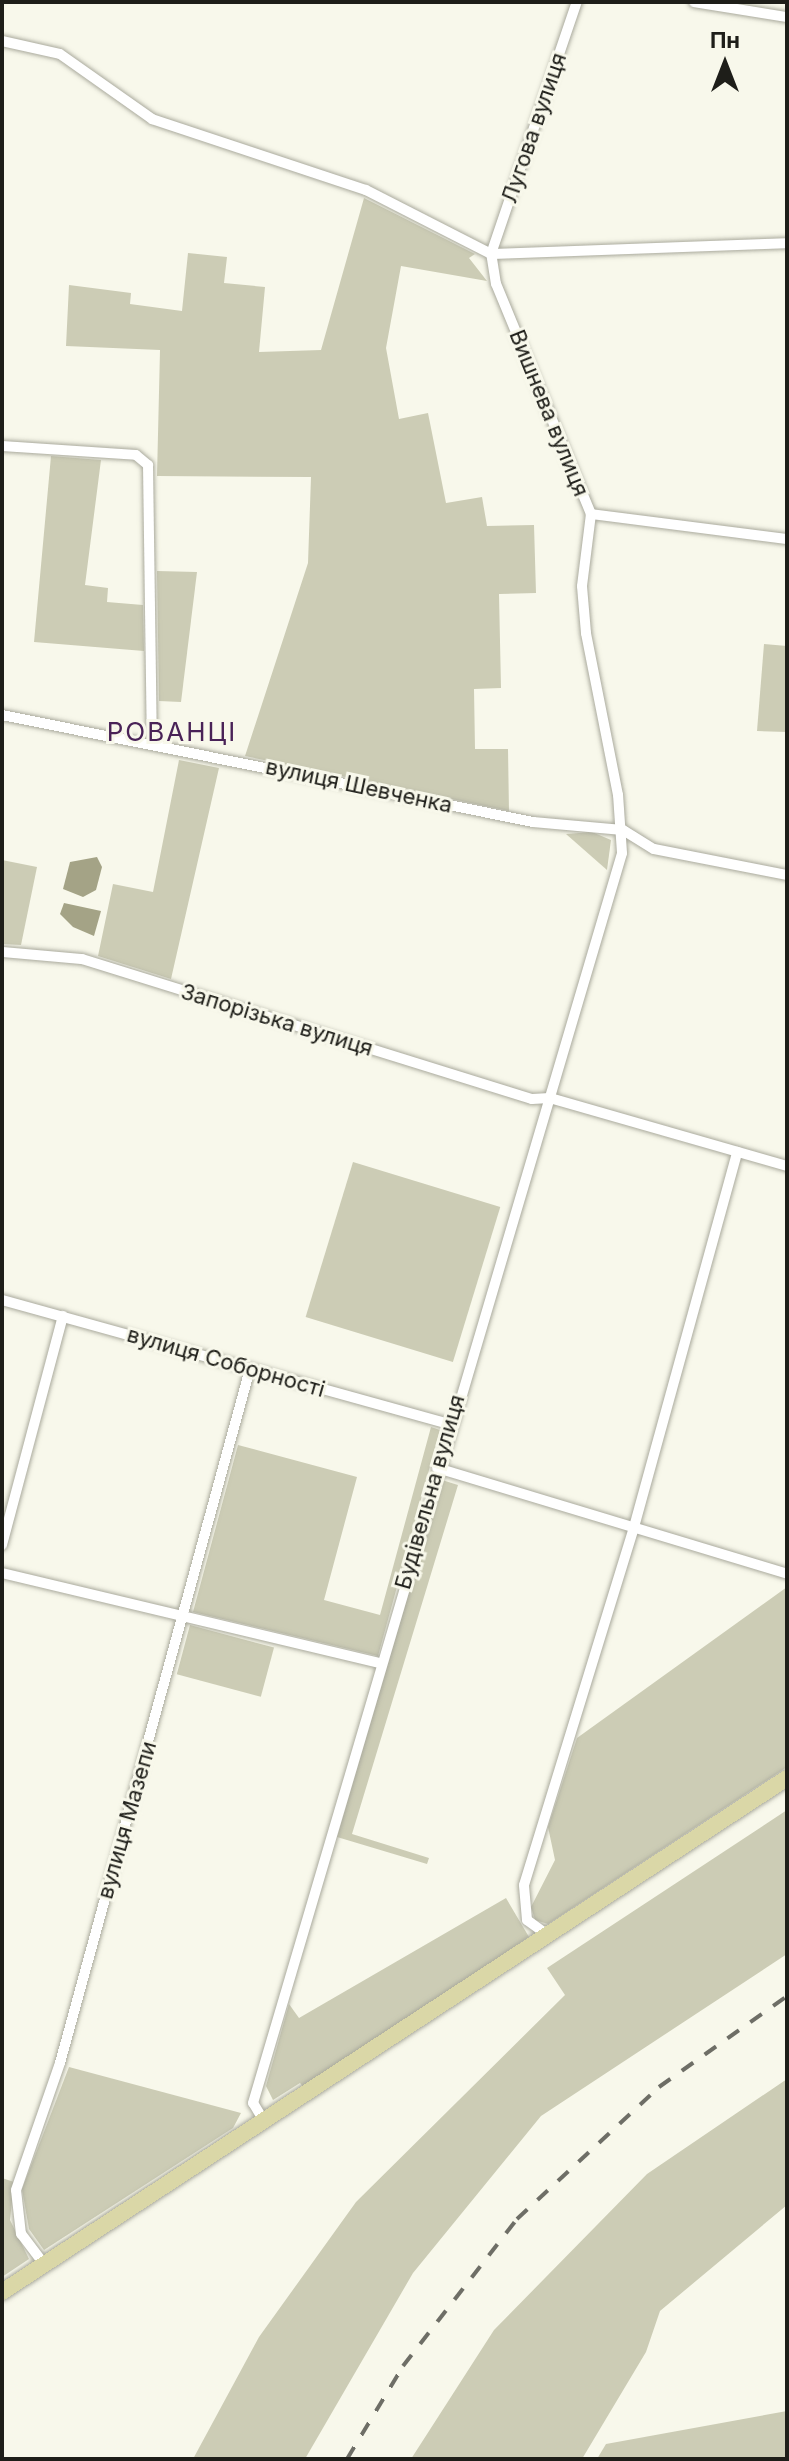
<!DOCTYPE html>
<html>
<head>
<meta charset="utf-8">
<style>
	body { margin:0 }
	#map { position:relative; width:789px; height:2461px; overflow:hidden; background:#f8f8eb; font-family:Inter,sans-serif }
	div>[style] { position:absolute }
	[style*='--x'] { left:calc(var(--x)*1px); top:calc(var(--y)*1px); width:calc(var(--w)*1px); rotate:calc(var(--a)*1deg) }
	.green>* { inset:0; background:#ccccb5; transform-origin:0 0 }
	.water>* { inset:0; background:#a4a386 }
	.roads { filter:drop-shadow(0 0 2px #aaaa9d) drop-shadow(0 0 2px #aaaa9d) }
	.street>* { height:10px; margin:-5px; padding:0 5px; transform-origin:5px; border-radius:5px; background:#fff }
	.primary>* { height:16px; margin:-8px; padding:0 8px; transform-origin:8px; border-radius:8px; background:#dad7a7 }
	.rail>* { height:4px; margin-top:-2px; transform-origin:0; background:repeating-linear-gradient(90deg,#6e6e66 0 14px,transparent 0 28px) }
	span { translate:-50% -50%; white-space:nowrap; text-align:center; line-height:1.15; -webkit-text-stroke:6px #f8f8eb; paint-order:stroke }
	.street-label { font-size:22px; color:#1e1e19 }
	.quarter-label { font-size:26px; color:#492257; letter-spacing:2px }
	.frame { position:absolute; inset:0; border:4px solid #1e1e19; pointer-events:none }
	.north { position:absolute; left:685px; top:24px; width:80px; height:80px; -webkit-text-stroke:6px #f8f8eb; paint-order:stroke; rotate:0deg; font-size:22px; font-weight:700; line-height:32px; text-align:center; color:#1e1e19 }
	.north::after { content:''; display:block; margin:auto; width:28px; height:36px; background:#1e1e19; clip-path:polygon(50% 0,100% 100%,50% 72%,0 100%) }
</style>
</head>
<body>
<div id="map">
	<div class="green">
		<i style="clip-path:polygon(364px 198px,475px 254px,469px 258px,487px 281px,401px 266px,386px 348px,399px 419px,428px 413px,446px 503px,482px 497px,487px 526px,534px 525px,536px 593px,499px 594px,501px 688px,474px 689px,475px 749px,508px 749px,509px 811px,245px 756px,308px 563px,311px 477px,157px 476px,160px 350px,66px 346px,69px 285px,131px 293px,130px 304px,182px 311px,188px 253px,227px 257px,224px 283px,265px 287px,259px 352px,321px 350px)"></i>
		<i style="clip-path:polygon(51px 456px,101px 460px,85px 585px,108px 588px,107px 602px,143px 605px,144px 651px,34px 642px)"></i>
		<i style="clip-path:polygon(157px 571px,197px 572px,181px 702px,159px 701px)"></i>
		<i style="clip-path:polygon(764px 644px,787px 646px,787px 732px,757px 731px)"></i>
		<i style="clip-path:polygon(179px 760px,219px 768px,171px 979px,98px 956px,113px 884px,153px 892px)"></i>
		<i style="clip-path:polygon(592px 832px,611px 840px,607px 870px,566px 834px)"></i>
		<i style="clip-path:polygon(2px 860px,37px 867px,21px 945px,2px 944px)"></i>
		<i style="left:353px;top:1162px;width:154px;height:162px;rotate:17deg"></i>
		<i style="clip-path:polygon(431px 1427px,440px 1430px,378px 1656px,193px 1612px,238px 1445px,357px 1477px,324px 1600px,380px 1615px)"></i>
		<i style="clip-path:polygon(442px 1480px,458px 1485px,352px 1834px,429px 1858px,427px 1864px,337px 1837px)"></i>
		<i style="clip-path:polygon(787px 1587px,787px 1767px,548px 1924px,535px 1920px,531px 1907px,555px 1860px,548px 1827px,577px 1738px)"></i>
		<i style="left:190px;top:1625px;width:87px;height:51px;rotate:15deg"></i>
		<i style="clip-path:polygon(787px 1810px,787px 1954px,541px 2116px,413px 2273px,305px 2459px,193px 2459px,259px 2337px,356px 2202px,565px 1995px,547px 1968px)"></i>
		<i style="clip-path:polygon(506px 1898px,529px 1937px,304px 2088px,300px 2083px,273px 2100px,266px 2086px,289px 2004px,299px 2018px)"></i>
		<i style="clip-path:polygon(69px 2067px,241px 2113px,233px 2128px,44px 2250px,29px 2229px,22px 2189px)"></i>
		<i style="clip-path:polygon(787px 2079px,787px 2205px,660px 2311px,646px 2352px,582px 2459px,411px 2459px,494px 2330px,647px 2174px)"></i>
		<i style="clip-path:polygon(2px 2178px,14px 2182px,10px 2220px,29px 2259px,2px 2277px)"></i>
		<i style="clip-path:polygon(787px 2411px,787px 2459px,597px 2459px,606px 2444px)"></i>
	</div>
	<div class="water">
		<i style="clip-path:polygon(97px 857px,102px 867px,96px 890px,83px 897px,63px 889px,70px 862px)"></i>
		<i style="clip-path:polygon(64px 903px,101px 911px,94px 936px,73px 927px,60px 914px)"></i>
	</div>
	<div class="roads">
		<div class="street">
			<i style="--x:694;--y:2;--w:94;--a:9.2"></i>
			<i style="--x:2;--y:41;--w:59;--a:12.6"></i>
			<i style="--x:60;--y:54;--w:113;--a:35.2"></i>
			<i style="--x:152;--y:119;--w:225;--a:18.4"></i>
			<i style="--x:366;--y:190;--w:140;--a:27.1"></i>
			<i style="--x:491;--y:254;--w:296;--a:-2.1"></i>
			<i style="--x:2;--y:446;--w:134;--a:3.8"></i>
			<i style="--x:136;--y:455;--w:16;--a:40"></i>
			<i style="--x:148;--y:465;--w:279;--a:89.2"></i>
			<i style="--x:591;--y:514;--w:198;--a:7.3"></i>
			<i style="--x:2;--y:715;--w:542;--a:11.39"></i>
			<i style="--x:533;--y:822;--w:90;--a:5.1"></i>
			<i style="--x:623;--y:830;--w:36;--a:32"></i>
			<i style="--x:654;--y:849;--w:136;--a:11.1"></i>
			<i style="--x:2;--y:952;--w:80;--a:5"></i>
			<i style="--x:82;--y:959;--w:471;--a:17.3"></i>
			<i style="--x:532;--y:1099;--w:18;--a:-3"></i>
			<i style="--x:550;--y:1098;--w:247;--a:16"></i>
			<i style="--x:2;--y:1300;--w:464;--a:15.5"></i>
			<i style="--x:437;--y:1468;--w:366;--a:16.8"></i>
			<i style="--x:2;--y:1545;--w:237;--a:-75.1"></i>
			<i style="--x:2;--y:1573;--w:390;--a:13.4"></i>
			<i style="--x:549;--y:1936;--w:27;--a:-144"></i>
			<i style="--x:527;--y:1920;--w:35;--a:-95"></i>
			<i style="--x:524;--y:1885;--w:375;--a:-72.9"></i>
			<i style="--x:634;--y:1527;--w:389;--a:-74.6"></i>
			<i style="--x:264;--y:2121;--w:21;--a:-121"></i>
			<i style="--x:253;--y:2103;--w:1303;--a:-73.55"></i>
			<i style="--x:622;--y:853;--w:58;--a:-93.9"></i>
			<i style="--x:618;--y:795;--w:165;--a:-101.2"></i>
			<i style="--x:586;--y:633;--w:47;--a:-94.9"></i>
			<i style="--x:582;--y:586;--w:73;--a:-82.9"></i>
			<i style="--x:591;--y:514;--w:249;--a:-112.4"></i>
			<i style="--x:496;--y:284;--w:30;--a:-99"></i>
			<i style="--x:491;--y:254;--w:266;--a:-71.2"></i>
			<i style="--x:44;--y:2264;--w:38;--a:-127"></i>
			<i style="--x:21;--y:2234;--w:44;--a:-96.5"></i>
			<i style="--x:16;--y:2190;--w:134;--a:-70.9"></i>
			<i style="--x:60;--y:2063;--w:720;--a:-74.69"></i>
		</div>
		<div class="primary">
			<i style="--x:2;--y:2292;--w:938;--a:-33.22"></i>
		</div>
	</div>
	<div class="rail">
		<i style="--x:347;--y:2459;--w:109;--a:-58.9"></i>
		<i style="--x:403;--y:2366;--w:186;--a:-52.2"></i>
		<i style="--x:517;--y:2219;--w:194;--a:-42.9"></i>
		<i style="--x:659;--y:2087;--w:157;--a:-35.4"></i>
	</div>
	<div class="street-label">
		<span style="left:534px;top:128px;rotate:-71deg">Лугова вулиця</span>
		<span style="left:549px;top:413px;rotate:68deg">Вишнева вулиця</span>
		<span style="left:359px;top:786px;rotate:12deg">вулиця Шевченка</span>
		<span style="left:277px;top:1020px;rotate:17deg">Запорізька вулиця</span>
		<span style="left:226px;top:1362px;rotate:16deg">вулиця Соборності</span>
		<span style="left:430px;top:1492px;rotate:-74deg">Будівельна вулиця</span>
		<span style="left:127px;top:1820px;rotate:-74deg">вулиця Мазепи</span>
	</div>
	<div class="quarter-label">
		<span style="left:172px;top:732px">РОВАНЦІ</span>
	</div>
	<div class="frame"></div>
	<div class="north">Пн</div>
</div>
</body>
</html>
